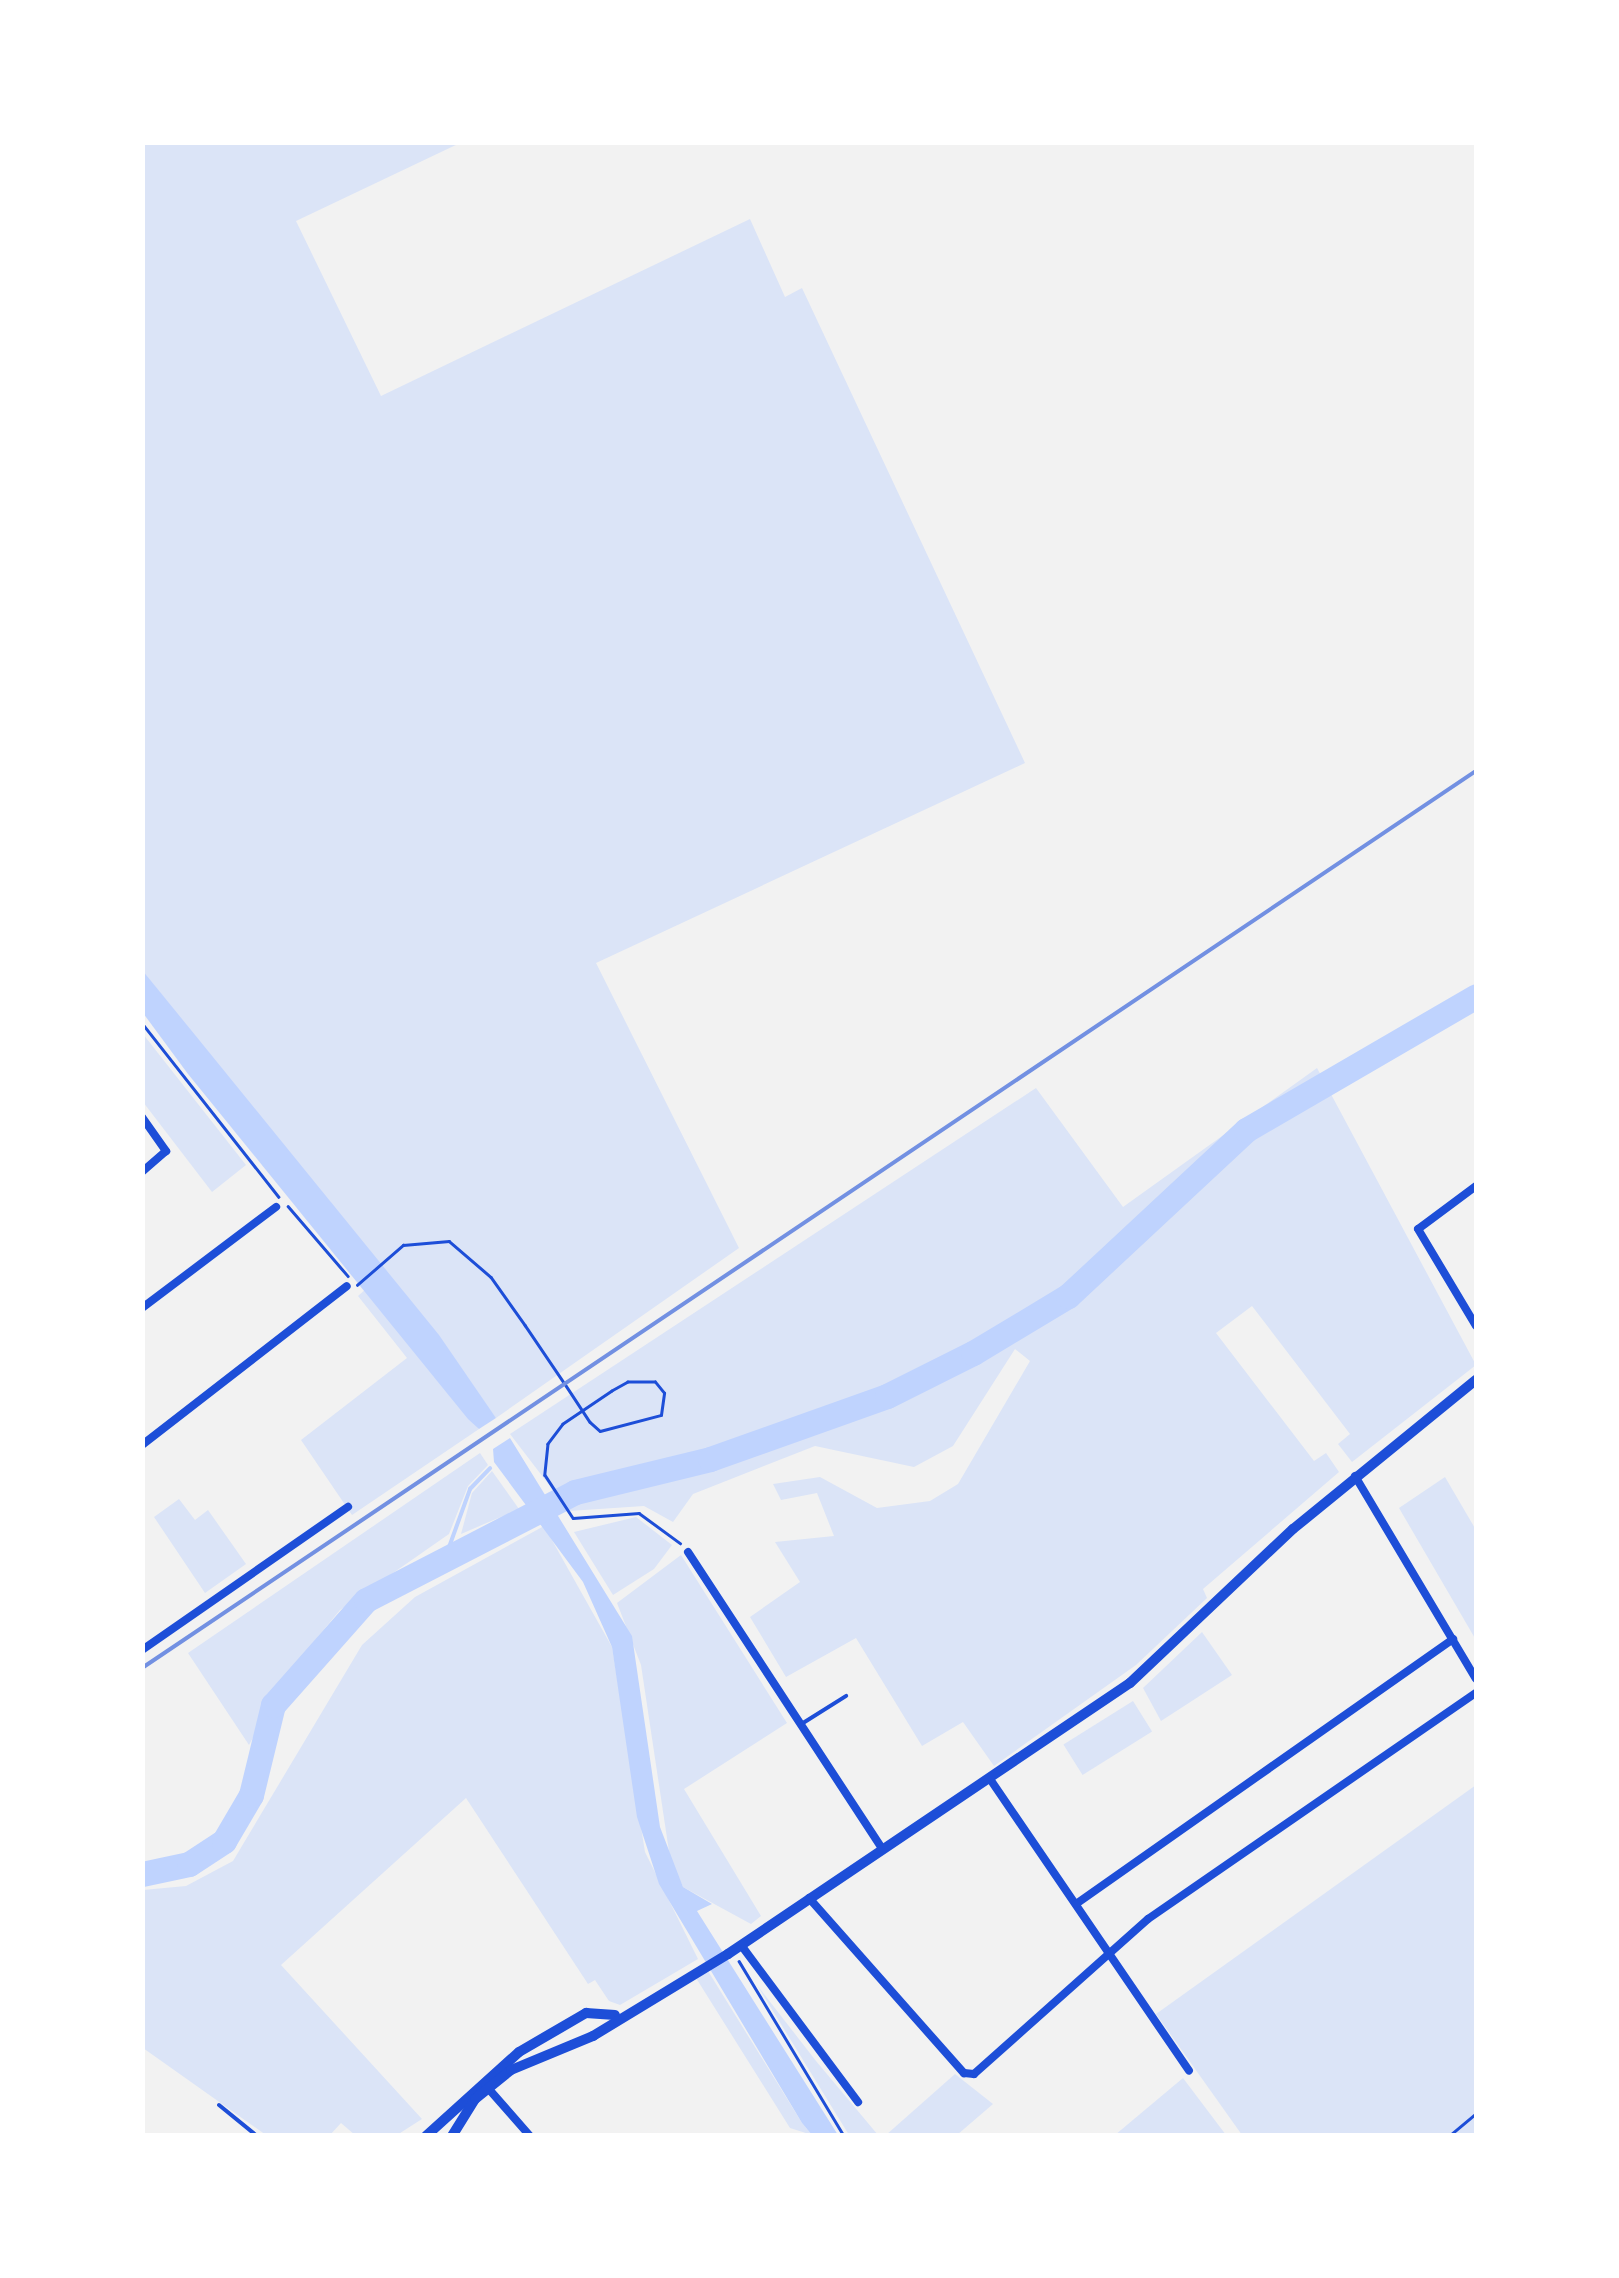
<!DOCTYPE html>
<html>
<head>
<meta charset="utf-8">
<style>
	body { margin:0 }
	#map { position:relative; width:1619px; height:2278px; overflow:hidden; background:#f2f2f2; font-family:Georgia,serif }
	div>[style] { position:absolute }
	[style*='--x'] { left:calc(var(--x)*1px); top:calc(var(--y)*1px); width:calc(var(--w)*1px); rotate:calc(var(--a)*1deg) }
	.green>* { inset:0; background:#dbe4f7; transform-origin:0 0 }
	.water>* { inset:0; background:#bfd3fe }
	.stream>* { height:4px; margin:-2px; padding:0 2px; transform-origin:2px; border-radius:2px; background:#bfd3fe }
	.river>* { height:25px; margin:-12.5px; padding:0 12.5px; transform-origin:12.5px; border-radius:12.5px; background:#bfd3fe }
	.path>* { height:2.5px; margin:-1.25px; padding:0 1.25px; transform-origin:1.25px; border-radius:1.25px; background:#1d4ed8 }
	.service>* { height:4px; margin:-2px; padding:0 2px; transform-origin:2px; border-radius:2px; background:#1d4ed8 }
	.minor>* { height:8px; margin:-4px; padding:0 4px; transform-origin:4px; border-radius:4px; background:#1d4ed8 }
	.tertiary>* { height:10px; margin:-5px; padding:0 5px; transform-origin:5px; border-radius:5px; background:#1d4ed8 }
	.rail>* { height:4px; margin:-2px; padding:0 2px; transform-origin:2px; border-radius:2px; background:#7290e2 }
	span { translate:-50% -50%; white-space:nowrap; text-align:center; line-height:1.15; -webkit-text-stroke:8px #fff; paint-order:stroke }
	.frame { position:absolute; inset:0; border:145px solid #fff; pointer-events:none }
</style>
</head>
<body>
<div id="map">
	<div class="green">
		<i style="clip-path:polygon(143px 143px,460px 143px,296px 221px,381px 396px,750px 219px,785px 297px,802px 288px,1025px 763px,596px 963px,739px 1248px,496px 1418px,143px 971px)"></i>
		<i style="clip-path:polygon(143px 1034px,246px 1165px,212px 1192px,143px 1102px)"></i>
		<i style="clip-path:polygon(1317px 1068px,1476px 1365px,1352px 1462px,1338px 1444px,1350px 1434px,1252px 1306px,1216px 1333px,1314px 1461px,1326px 1453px,1339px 1472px,1203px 1589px,1207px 1598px,1136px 1665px,994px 1766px,963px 1722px,922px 1746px,856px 1638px,786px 1677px,750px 1617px,800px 1582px,775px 1542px,834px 1536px,817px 1493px,781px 1500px,773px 1484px,820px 1477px,877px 1508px,930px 1501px,958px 1484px,1030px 1361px,1015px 1349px,953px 1446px,914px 1467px,815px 1446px,693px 1494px,673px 1522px,644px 1506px,569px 1511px,510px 1434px,1036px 1088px,1123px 1207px)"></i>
		<i style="clip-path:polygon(367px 1288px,479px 1429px,352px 1515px,301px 1440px,407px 1358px,358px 1296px)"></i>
		<i style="clip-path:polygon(480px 1453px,488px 1465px,468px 1486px,449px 1534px,340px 1610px,288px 1673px,249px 1745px,188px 1653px)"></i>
		<i style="clip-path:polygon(492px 1471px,519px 1509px,461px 1534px,472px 1493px)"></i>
		<i style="clip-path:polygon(1445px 1477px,1476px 1530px,1476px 1640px,1399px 1508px)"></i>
		<i style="clip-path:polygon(179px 1499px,195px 1520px,208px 1510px,246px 1564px,205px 1593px,154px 1517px)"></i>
		<i style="clip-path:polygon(636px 1517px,672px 1545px,654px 1569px,613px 1595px,574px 1532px)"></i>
		<i style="clip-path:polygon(544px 1526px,612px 1647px,645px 1852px,698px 1959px,620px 2005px,609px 2001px,595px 1980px,588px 1984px,466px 1798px,281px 1965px,422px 2119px,397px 2135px,355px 2135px,341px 2123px,330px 2135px,266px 2135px,143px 2048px,143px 1890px,186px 1886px,233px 1861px,362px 1645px,415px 1597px)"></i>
		<i style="clip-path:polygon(681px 1555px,787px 1723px,684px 1789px,761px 1916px,751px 1924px,683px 1887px,670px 1858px,641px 1665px,617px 1603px)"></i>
		<i style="clip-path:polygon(1202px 1632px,1232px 1675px,1161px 1721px,1143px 1688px)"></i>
		<i style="left:1133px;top:1701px;width:36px;height:82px;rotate:58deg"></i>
		<i style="clip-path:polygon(1476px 1785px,1476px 2135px,1242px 2135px,1156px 2014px)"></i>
		<i style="clip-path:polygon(708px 1971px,802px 2123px,812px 2135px,790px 2128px,696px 1978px)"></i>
		<i style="clip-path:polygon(757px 1985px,816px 2061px,878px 2135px,849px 2135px)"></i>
		<i style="clip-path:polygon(955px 2074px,993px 2104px,957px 2135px,886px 2135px)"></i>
		<i style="clip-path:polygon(1183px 2078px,1226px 2135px,1115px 2135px)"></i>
	</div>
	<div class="water">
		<i style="clip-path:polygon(143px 971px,439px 1335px,496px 1418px,479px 1429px,468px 1419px,188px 1074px,143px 1013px)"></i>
		<i style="clip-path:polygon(510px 1438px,632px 1636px,660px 1827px,683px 1887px,712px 1904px,697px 1911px,838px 2135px,812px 2135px,802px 2123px,659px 1884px,637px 1817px,612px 1647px,583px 1582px,494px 1462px,493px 1449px)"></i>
	</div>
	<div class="stream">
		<i style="--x:444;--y:1561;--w:77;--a:-70.1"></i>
		<i style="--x:470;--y:1489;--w:29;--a:-46"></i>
	</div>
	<div class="river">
		<i style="--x:142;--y:1874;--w:48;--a:-12"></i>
		<i style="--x:189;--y:1864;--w:42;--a:-33.3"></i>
		<i style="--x:224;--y:1841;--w:53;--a:-59.6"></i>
		<i style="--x:251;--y:1795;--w:93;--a:-76.3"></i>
		<i style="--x:273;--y:1705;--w:140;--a:-48.5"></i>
		<i style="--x:366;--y:1600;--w:235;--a:-27.3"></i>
		<i style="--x:575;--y:1492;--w:139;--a:-13.7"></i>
		<i style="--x:710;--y:1459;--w:188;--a:-19.6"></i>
		<i style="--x:887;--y:1396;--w:96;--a:-26.6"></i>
		<i style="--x:973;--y:1353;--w:111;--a:-31"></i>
		<i style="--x:1068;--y:1296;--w:243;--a:-43"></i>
		<i style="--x:1246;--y:1130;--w:266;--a:-30.2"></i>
	</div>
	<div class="path">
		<i style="--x:142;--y:1023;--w:221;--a:51.8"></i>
		<i style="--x:288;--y:1206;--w:92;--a:49.4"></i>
		<i style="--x:357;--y:1285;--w:61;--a:-41"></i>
		<i style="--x:403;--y:1245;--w:46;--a:-5"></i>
		<i style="--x:449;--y:1241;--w:55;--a:40.6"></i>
		<i style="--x:491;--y:1277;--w:59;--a:54.7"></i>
		<i style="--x:525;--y:1325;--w:71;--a:55.9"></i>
		<i style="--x:565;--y:1384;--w:45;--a:56.7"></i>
		<i style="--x:590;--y:1422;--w:13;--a:42"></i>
		<i style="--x:600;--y:1431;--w:63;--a:-14.7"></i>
		<i style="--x:661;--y:1415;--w:22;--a:-82"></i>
		<i style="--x:664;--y:1393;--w:14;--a:-129"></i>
		<i style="--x:655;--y:1382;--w:27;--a:180"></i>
		<i style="--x:628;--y:1382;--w:18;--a:151"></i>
		<i style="--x:612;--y:1391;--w:59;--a:146"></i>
		<i style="--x:563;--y:1424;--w:25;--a:127"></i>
		<i style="--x:548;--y:1444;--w:31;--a:96"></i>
		<i style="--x:545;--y:1475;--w:51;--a:56.9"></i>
		<i style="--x:573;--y:1518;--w:66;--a:-4.3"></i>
		<i style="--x:639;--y:1513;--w:51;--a:36.2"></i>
		<i style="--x:739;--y:1961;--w:204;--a:59"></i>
		<i style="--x:1449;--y:2136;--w:35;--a:-40"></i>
	</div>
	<div class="service">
		<i style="--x:803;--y:1723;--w:51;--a:-32.1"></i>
		<i style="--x:219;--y:2105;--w:49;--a:39.2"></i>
	</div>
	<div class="minor">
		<i style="--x:142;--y:1117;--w:42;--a:54.8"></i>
		<i style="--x:166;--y:1151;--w:32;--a:139"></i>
		<i style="--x:1476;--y:1186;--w:72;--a:143.4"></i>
		<i style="--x:1418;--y:1229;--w:113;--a:59.1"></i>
		<i style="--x:142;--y:1308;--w:168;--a:-37"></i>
		<i style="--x:142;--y:1445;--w:259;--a:-37.8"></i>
		<i style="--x:1355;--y:1476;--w:236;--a:59.2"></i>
		<i style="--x:688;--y:1552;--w:355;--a:56.8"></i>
		<i style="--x:142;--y:1650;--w:251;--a:-34.8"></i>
		<i style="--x:990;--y:1779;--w:353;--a:55.7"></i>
		<i style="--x:809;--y:1898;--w:234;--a:48.5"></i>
		<i style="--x:964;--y:2073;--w:10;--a:6"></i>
		<i style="--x:974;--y:2074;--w:233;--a:-41.7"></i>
		<i style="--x:1148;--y:1919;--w:398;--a:-34.6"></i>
		<i style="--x:1076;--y:1904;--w:461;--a:-35.1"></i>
		<i style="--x:741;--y:1945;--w:196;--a:53.3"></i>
		<i style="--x:487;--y:2087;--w:65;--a:48.7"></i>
	</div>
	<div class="tertiary">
		<i style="--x:426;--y:2136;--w:125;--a:-42.1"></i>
		<i style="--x:519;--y:2052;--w:78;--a:-30.2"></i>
		<i style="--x:586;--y:2013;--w:29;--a:4"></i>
		<i style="--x:452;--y:2136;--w:44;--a:-58.1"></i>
		<i style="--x:475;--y:2099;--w:46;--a:-38.9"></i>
		<i style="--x:511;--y:2070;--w:89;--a:-22.5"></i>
		<i style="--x:593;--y:2036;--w:158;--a:-31.3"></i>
		<i style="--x:728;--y:1954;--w:485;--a:-34"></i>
		<i style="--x:1130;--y:1683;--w:224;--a:-43.4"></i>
		<i style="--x:1293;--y:1529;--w:236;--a:-39.2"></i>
	</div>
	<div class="rail">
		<i style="--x:142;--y:1668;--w:1608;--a:-33.92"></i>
	</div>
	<div class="frame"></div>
</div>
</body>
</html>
